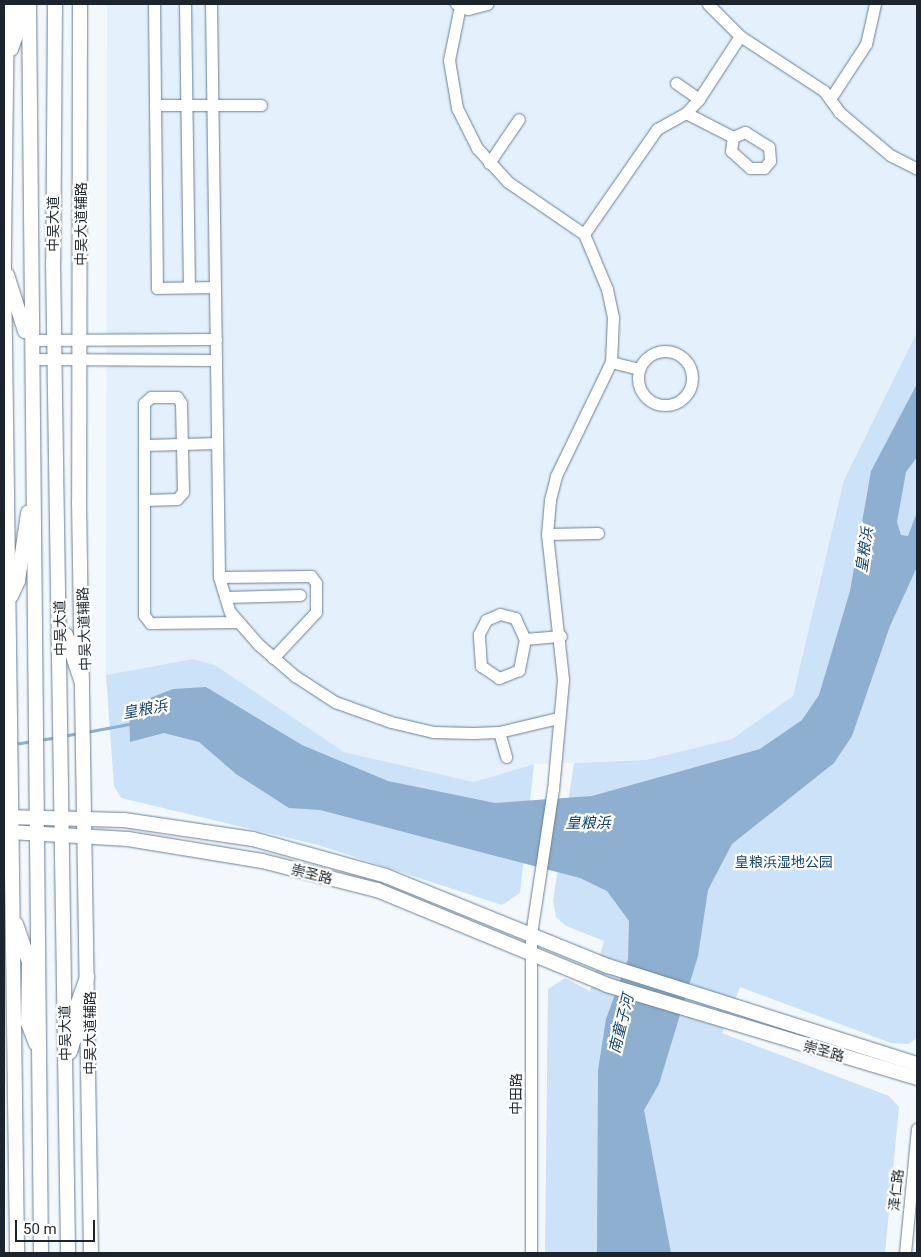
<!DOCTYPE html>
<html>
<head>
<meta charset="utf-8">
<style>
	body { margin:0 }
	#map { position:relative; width:921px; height:1257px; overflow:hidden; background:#f3f8fd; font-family:Roboto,"Noto Sans SC",sans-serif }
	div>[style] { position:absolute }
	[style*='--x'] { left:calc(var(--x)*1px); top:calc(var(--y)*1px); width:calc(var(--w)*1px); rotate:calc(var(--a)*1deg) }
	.built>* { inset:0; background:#e4f0fc }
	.green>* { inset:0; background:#cbe2f8 }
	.water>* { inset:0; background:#8eafcf }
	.stream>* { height:3px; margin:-1.5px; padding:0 1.5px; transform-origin:1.5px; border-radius:1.5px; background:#8eafcf }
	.roads { filter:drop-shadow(0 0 1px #6a8096) drop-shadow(0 0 1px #6a8096) }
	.minor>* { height:11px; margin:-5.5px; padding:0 5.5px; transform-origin:5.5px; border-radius:5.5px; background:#fff }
	.minor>.ring { margin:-5.5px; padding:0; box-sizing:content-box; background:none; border:11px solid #fff; border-radius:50% }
	.major>* { height:14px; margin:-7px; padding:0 7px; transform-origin:7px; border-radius:7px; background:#fff }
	span { translate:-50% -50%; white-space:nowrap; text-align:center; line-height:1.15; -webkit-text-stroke:4.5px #fff; paint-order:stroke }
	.street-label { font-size:14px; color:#1c252e }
	.park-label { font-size:14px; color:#174872 }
	.water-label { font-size:15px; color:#11436d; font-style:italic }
	.frame { position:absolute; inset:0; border:5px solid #1c252e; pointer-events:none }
	.scale { position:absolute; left:15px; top:1220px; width:80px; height:22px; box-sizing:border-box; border:2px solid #1c252e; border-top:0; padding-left:6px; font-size:15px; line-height:18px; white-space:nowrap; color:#1c252e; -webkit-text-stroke:4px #fff; paint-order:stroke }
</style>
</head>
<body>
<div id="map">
	<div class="built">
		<i style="clip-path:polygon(107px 4px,917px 4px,917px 332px,844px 480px,793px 696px,732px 739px,645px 760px,534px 764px,474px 782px,344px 752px,215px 665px,193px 659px,106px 675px)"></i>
	</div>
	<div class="green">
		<i style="clip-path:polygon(917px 332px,917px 1038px,908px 1044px,891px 1043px,740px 987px,722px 1033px,889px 1096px,899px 1107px,885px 1253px,545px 1253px,548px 989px,565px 978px,590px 991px,604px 941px,566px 926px,556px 917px,553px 901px,574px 763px,645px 760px,732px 739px,793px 696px,844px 480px)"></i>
		<i style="clip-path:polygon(193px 659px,215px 665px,344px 752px,474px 782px,534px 764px,520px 893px,502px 905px,318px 845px,121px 798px,114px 786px,106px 675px)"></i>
	</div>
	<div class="water">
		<i style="clip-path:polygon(917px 384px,917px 457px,906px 472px,897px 522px,901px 535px,908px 536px,917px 512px,917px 567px,890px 626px,852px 736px,834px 763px,732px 844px,708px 890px,698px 956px,659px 1084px,644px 1110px,671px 1253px,597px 1253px,598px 1070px,606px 1019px,628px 959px,629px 921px,607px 891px,580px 878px,320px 810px,289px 808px,236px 774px,199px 742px,164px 733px,130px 742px,129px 706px,173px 689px,206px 687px,302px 745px,388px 781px,495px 803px,592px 796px,760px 749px,802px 720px,819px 695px,850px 591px,871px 471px)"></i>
	</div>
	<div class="stream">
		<i style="--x:86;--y:732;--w:49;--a:-10.6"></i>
		<i style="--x:63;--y:736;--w:16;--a:-11"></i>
		<i style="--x:39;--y:740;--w:18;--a:-9"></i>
		<i style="--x:14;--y:744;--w:19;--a:-9"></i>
	</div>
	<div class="roads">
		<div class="minor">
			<i style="--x:154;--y:4;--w:284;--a:89.4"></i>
			<i style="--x:157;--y:288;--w:58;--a:-1"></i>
			<i style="--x:185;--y:4;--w:283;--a:89.2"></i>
			<i style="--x:211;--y:4;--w:573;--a:89.2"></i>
			<i style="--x:219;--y:577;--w:37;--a:73"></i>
			<i style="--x:230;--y:612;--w:44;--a:48.7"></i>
			<i style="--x:259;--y:645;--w:48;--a:40.7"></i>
			<i style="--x:295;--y:676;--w:48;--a:33"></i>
			<i style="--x:335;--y:702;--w:59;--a:19.7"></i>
			<i style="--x:391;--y:722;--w:43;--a:13.4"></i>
			<i style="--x:433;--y:732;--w:40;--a:1.4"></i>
			<i style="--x:473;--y:733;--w:26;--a:-2"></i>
			<i style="--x:499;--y:732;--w:61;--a:-13.3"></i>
			<i style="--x:456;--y:4;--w:13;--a:23"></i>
			<i style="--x:468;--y:9;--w:20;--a:-15"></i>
			<i style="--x:708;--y:4;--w:45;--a:45"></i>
			<i style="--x:740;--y:36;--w:100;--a:33.2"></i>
			<i style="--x:824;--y:91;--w:26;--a:54"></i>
			<i style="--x:839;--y:112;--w:67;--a:40.1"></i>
			<i style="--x:890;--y:155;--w:30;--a:27"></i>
			<i style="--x:460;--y:6;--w:55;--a:101.5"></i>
			<i style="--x:449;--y:60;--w:49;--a:80.5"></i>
			<i style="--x:457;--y:108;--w:45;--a:63.4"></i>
			<i style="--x:477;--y:148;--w:46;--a:47.6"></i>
			<i style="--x:508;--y:182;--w:92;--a:34.4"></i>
			<i style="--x:584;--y:234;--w:60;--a:67.3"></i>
			<i style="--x:607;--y:289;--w:29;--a:78"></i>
			<i style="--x:613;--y:317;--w:45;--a:92.5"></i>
			<i style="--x:611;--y:362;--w:127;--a:115.8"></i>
			<i style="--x:556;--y:476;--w:25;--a:104"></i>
			<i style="--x:550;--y:500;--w:34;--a:95"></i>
			<i style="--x:547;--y:534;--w:147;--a:83.7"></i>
			<i style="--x:563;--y:680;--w:109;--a:95.2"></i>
			<i style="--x:553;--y:789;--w:147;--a:98.6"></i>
			<i style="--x:531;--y:934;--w:319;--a:90"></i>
			<i style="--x:676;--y:83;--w:28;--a:35"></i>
			<i style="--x:830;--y:99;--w:66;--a:-56.8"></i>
			<i style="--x:866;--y:44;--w:41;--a:-77.3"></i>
			<i style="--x:155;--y:105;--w:106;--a:0"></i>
			<i style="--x:686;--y:113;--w:53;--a:27.1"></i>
			<i style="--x:745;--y:132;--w:28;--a:32"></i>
			<i style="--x:769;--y:147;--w:14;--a:86"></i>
			<i style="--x:770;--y:161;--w:9;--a:131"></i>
			<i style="--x:764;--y:168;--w:14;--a:180"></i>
			<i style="--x:750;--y:168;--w:25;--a:-138"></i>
			<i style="--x:731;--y:151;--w:14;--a:-82"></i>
			<i style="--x:733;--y:137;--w:13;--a:-23"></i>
			<i style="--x:489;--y:163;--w:53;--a:-55.7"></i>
			<i style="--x:584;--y:234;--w:128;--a:-55.2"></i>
			<i style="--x:657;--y:129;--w:33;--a:-29"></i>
			<i style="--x:686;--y:113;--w:19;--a:-47"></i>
			<i style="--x:699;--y:99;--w:75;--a:-56.9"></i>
			<i style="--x:31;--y:340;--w:185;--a:-0.3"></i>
			<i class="ring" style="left:638px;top:351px;width:43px;height:43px"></i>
			<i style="--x:32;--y:359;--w:184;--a:0.3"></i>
			<i style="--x:611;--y:362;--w:29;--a:14"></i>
			<i style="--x:145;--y:445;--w:72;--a:-1.6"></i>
			<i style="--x:145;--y:500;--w:32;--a:-2"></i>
			<i style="--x:177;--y:499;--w:9;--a:-49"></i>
			<i style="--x:183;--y:492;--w:89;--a:-91.3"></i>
			<i style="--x:181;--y:403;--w:7;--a:-124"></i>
			<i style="--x:177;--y:397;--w:26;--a:180"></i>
			<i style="--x:151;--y:397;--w:9;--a:139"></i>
			<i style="--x:144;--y:403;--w:212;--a:90"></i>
			<i style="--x:144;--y:615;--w:10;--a:53"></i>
			<i style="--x:150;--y:623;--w:89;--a:-0.6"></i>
			<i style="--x:547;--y:534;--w:51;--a:-1.1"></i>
			<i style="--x:219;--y:577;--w:92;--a:-0.6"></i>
			<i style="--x:311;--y:576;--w:9;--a:54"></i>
			<i style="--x:316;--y:583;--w:29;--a:90"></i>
			<i style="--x:316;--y:612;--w:63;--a:133.1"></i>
			<i style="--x:225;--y:597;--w:75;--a:-1.5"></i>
			<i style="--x:500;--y:614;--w:16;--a:15"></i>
			<i style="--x:515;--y:618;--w:23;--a:65"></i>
			<i style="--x:525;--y:639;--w:32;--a:101"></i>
			<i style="--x:519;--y:670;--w:22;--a:158"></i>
			<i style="--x:499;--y:678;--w:22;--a:-146"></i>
			<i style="--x:481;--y:666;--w:32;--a:-94"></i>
			<i style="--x:479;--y:634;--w:16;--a:-63"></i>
			<i style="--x:486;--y:620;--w:15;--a:-23"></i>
			<i style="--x:525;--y:639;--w:36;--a:-5"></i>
			<i style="--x:499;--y:732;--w:26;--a:74"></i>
			<i style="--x:905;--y:1253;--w:125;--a:-84.5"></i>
		</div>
		<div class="major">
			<i style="--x:7;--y:4;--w:264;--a:90.7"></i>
			<i style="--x:4;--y:268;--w:985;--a:89.24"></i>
			<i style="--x:29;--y:4;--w:1249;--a:89.45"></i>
			<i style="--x:55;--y:4;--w:258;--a:90.4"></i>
			<i style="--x:53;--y:262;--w:991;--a:89.13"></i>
			<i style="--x:80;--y:4;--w:497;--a:90.1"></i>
			<i style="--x:79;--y:501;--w:752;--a:89.09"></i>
			<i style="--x:11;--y:49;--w:23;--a:-70"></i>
			<i style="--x:19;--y:27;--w:23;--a:-90"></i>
			<i style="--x:7;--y:275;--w:59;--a:72.2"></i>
			<i style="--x:11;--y:596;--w:17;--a:-65"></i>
			<i style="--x:18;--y:581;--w:69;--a:-81.6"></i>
			<i style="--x:66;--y:635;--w:51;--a:71.6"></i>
			<i style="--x:4;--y:817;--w:120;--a:1.4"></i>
			<i style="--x:124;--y:820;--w:130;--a:8.4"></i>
			<i style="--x:253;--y:839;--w:138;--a:15.5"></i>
			<i style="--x:386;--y:876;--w:240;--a:22.1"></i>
			<i style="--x:608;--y:966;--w:324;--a:17.6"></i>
			<i style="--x:4;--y:824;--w:10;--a:53"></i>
			<i style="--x:10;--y:832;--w:118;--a:3.4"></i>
			<i style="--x:128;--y:839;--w:136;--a:9.3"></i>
			<i style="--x:262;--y:861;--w:119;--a:14.2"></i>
			<i style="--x:377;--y:890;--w:249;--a:22.4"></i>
			<i style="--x:607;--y:985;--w:324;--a:16.7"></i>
			<i style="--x:16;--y:924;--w:39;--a:71"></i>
			<i style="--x:29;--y:961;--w:62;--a:90.9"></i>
			<i style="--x:28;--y:1023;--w:22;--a:69"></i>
			<i style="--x:70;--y:1052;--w:21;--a:-73"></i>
			<i style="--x:76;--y:1032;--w:24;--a:-90"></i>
			<i style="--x:76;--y:1008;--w:33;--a:-70"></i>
		</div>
	</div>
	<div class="street-label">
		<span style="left:53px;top:224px;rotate:-90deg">中吴大道</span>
		<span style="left:81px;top:224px;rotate:-90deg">中吴大道辅路</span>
		<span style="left:60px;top:628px;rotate:-91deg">中吴大道</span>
		<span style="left:84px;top:629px;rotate:-92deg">中吴大道辅路</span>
		<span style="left:312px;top:874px;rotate:14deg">崇圣路</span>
		<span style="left:65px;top:1033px;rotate:-91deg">中吴大道</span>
		<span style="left:90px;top:1033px;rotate:-90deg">中吴大道辅路</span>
		<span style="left:824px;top:1051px;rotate:16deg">崇圣路</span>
		<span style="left:516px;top:1094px;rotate:-90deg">中田路</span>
		<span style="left:896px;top:1190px;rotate:-84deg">泽仁路</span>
	</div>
	<div class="park-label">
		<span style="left:784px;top:862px">皇粮浜湿地公园</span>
	</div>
	<div class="water-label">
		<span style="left:865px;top:550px;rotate:-82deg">皇粮浜</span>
		<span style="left:145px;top:710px;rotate:-10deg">皇粮浜</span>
		<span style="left:588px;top:824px">皇粮浜</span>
		<span style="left:622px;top:1024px;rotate:-76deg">南童子河</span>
	</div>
	<div class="frame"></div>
	<div class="scale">50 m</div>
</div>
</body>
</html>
